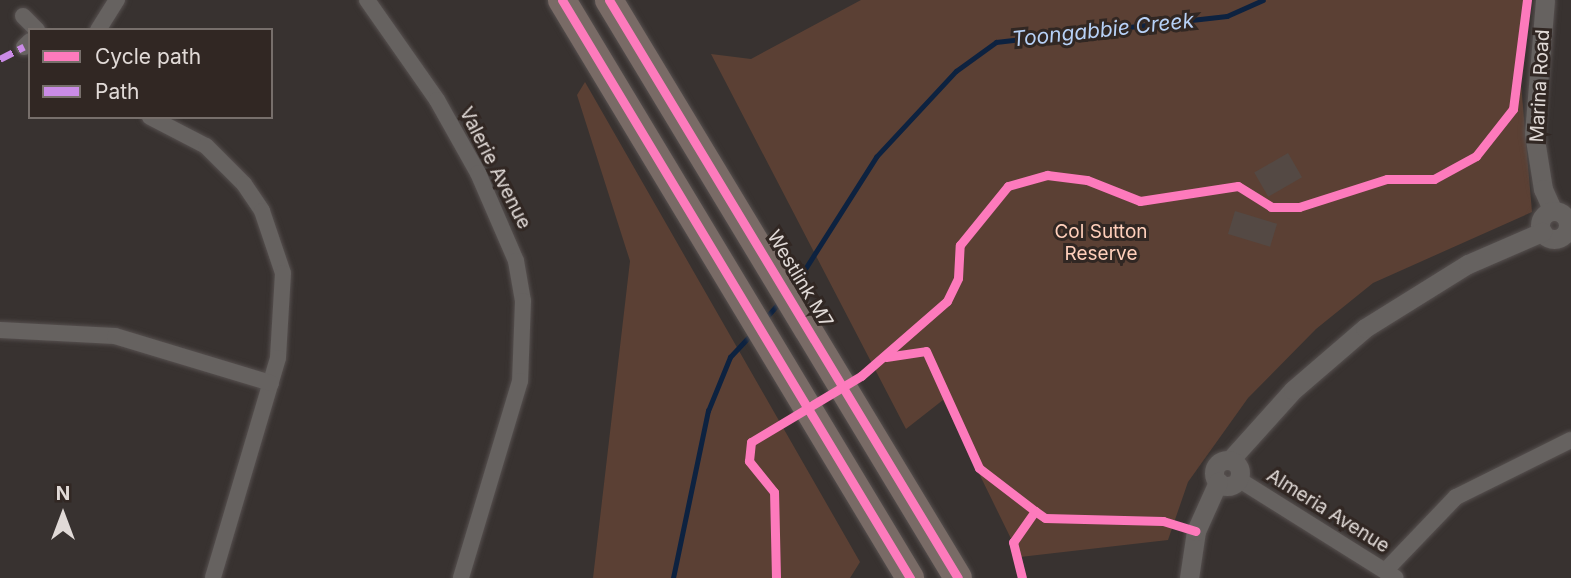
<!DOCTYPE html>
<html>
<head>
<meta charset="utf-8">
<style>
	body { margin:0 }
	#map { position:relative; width:1571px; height:578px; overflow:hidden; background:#383230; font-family:Inter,sans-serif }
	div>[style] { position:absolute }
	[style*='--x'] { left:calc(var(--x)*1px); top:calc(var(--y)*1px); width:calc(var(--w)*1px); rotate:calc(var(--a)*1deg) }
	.green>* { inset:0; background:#5b4034 }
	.stream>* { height:4.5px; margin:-2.25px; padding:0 2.25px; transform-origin:2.25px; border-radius:2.25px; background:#0d2240 }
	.building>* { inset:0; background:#544944; transform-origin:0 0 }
	.roads { filter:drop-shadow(0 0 2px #56504f) drop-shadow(0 0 2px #56504f) }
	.minor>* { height:16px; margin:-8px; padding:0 8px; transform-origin:8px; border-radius:8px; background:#666260 }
	.tertiary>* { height:19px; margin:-9.5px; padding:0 9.5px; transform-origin:9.5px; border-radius:9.5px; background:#666260 }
	.tertiary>.ring { margin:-9.5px; padding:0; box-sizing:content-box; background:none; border:19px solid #666260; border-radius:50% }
	.motorway>* { height:28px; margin:-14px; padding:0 14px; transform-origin:14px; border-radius:14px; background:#796b66 }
	.quiet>* { height:7px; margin-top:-3.5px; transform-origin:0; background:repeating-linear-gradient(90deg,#ca8be6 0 14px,transparent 0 21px) }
	.cycleway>* { height:9px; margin:-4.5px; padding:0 4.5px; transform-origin:4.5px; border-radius:4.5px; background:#fd7abc }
	span { translate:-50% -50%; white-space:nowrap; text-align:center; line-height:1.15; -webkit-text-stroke:6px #312723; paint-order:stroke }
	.street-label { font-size:19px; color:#e1dad7 }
	.park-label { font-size:19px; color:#ffcfbb }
	.water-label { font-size:21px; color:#b7d1f7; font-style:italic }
	.legend { position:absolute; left:28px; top:28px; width:245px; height:91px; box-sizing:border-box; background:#312723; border:2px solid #776f6b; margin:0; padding:9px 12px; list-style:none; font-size:21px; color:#e1dad7 }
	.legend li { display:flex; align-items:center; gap:14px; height:35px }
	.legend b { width:35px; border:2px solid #776f6b }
	.north { position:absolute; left:28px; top:480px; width:70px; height:70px; -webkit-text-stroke:5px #312723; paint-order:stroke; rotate:0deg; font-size:19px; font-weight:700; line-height:28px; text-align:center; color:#e1dad7 }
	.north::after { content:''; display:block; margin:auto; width:24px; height:32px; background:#e1dad7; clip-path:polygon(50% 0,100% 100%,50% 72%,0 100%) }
</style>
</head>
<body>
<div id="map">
	<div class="green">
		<i style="clip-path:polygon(861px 0,1528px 0,1520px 72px,1532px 212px,1373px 283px,1316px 329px,1248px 398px,1188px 482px,1168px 540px,1020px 557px,943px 400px,906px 429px,711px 54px,751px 59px)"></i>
		<i style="clip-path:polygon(585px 82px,860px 562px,850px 578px,593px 578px,630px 261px,577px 95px)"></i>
	</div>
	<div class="stream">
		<i style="--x:793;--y:288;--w:155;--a:-57.6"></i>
		<i style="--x:876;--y:157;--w:117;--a:-47.1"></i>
		<i style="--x:956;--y:71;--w:49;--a:-35.9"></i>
		<i style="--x:996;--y:42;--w:232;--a:-6.4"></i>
		<i style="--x:1227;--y:16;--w:39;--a:-24"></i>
		<i style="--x:765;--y:319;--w:23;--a:-49"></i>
		<i style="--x:673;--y:578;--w:171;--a:-78.2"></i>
		<i style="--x:708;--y:411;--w:58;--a:-67.8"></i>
		<i style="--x:730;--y:357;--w:33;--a:-47"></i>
	</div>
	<div class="building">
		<i style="left:1288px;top:153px;width:28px;height:39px;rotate:60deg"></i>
		<i style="left:1235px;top:211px;width:44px;height:24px;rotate:17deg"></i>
	</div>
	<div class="roads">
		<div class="minor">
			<i style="--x:367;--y:0;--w:122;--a:55"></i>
			<i style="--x:437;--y:100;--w:84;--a:60.7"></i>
			<i style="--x:478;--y:173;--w:96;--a:66.6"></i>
			<i style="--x:516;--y:261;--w:41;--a:80.1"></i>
			<i style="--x:523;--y:301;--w:80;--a:92.1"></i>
			<i style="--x:520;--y:381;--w:206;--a:106.7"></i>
			<i style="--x:23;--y:16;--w:20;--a:45"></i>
			<i style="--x:98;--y:30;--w:36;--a:-58"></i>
			<i style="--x:24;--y:47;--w:8;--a:-45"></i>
			<i style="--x:150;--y:117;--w:63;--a:27.4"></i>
			<i style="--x:206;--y:146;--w:54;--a:45"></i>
			<i style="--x:244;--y:184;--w:32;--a:56"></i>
			<i style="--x:262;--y:211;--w:65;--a:71.3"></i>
			<i style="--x:283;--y:273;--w:85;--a:93.4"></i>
			<i style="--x:278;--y:358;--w:229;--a:106.5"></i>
			<i style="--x:0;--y:330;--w:115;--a:3"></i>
			<i style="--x:115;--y:336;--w:163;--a:16.8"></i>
			<i style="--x:1238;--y:479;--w:186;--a:32.1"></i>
			<i style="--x:1385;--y:571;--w:103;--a:-46.2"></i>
			<i style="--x:1456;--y:497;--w:128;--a:-26.4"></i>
		</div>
		<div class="tertiary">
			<i style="--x:1545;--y:0;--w:133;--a:94.7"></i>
			<i style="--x:1534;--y:133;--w:57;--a:80.9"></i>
			<i style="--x:1543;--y:189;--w:24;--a:66"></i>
			<i class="ring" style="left:1540px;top:211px;width:9px;height:9px"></i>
			<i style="--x:1230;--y:460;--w:94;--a:-48"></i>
			<i style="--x:1293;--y:390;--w:95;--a:-40.7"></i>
			<i style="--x:1365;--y:328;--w:121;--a:-31.9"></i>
			<i style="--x:1468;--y:264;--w:81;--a:-23.4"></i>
			<i class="ring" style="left:1214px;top:460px;width:7px;height:7px"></i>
			<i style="--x:1189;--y:578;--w:48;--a:-81.5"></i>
			<i style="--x:1196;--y:531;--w:54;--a:-65.8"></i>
		</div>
		<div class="motorway">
			<i style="--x:562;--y:0;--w:675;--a:58.95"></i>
			<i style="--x:609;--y:0;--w:675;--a:58.88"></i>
		</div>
	</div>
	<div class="quiet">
		<i style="--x:0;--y:59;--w:27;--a:-27"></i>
	</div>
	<div class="cycleway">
		<i style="--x:562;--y:0;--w:675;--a:58.95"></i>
		<i style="--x:609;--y:0;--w:675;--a:58.88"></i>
		<i style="--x:886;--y:357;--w:40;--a:-8.5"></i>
		<i style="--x:926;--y:351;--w:128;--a:65.6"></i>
		<i style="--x:979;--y:468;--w:71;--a:37.5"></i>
		<i style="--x:1035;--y:511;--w:38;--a:125"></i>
		<i style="--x:1013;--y:542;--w:37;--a:76"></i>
		<i style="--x:1035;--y:511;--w:12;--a:35"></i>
		<i style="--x:1045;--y:518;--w:118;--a:1.5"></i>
		<i style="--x:1163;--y:521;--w:34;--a:17"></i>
		<i style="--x:776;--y:578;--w:86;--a:-91.3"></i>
		<i style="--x:774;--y:492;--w:40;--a:-129"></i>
		<i style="--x:749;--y:461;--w:19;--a:-84"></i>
		<i style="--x:751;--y:442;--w:128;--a:-31"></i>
		<i style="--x:861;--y:376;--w:114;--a:-41.1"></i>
		<i style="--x:947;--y:301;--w:25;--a:-64"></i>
		<i style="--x:958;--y:278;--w:33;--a:-87"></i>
		<i style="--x:960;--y:245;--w:76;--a:-50.9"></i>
		<i style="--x:1008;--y:186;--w:41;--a:-15.8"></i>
		<i style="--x:1047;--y:175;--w:40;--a:7.1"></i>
		<i style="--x:1087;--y:180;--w:57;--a:21.6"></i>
		<i style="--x:1140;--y:201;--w:99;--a:-8.7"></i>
		<i style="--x:1238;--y:186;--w:39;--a:32"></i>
		<i style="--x:1271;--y:207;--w:28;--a:0"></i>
		<i style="--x:1299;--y:207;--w:92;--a:-17.7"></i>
		<i style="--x:1387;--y:179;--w:47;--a:0"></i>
		<i style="--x:1434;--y:179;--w:48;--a:-28.7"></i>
		<i style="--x:1476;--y:156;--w:60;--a:-51.8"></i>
		<i style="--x:1513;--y:109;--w:110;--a:-82.7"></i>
	</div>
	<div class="street-label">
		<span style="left:1540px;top:86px;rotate:-87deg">Marina Road</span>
		<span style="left:495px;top:168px;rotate:63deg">Valerie Avenue</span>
		<span style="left:800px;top:279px;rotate:59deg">Westlink M7</span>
		<span style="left:1328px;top:511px;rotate:32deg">Almeria Avenue</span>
	</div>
	<div class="park-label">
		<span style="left:1101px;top:243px">Col Sutton<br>Reserve</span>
	</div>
	<div class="water-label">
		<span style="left:1103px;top:30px;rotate:-6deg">Toongabbie Creek</span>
	</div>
	<ul class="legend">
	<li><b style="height:9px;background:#fd7abc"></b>Cycle path</li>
	<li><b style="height:9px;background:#ca8be6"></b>Path</li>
	</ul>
	<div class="north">N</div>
</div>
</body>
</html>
